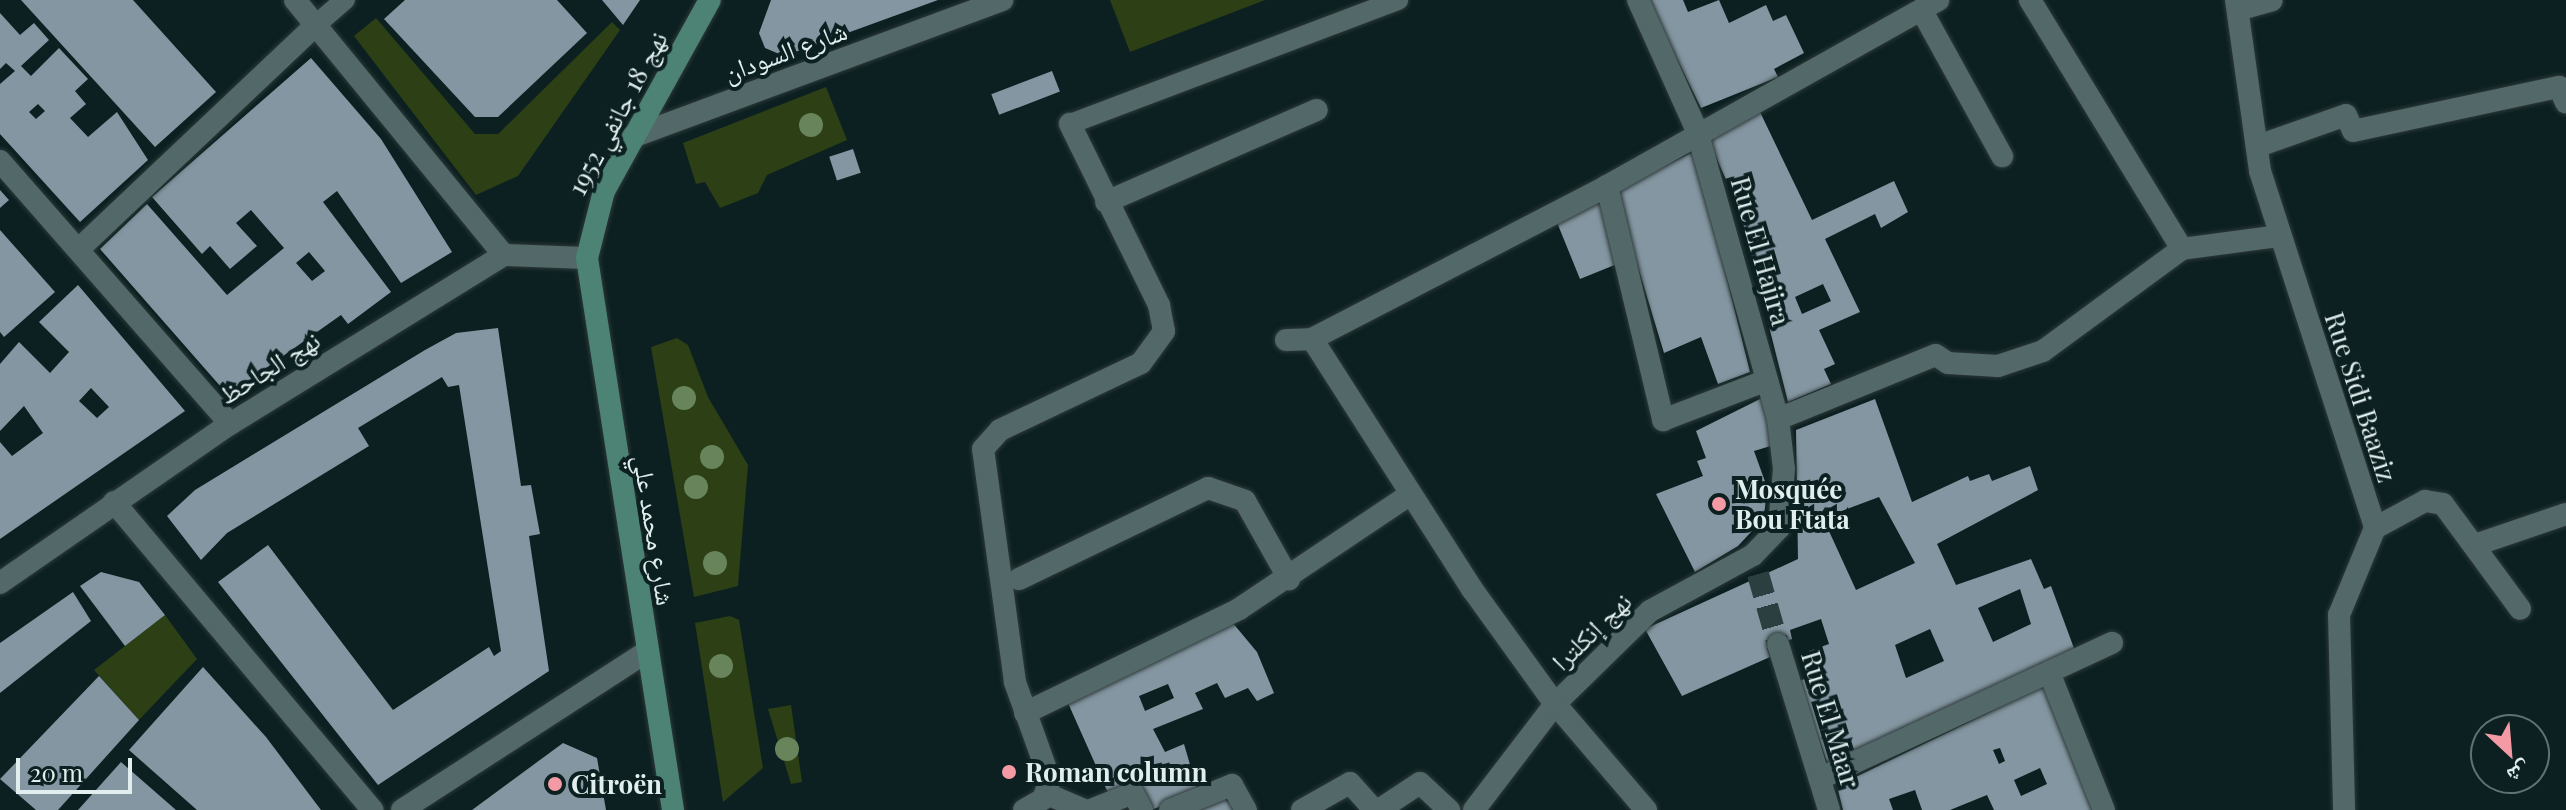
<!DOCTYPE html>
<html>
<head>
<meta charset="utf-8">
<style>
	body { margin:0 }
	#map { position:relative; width:2566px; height:810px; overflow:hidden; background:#0c2021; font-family:"Playfair Display","Noto Naskh Arabic",serif }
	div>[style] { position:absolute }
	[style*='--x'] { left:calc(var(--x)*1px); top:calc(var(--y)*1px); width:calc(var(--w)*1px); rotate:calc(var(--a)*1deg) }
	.green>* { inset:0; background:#2c3f15 }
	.building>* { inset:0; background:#8496a1; transform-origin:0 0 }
	.pedestrian-tunnel>* { height:22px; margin-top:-11px; transform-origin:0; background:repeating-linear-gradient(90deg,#2c3f40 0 22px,transparent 0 33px) }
	.roads { filter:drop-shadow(0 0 2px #2d3838) drop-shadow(0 0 2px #2d3838) }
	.service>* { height:20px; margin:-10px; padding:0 10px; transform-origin:10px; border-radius:10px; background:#526869 }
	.pedestrian>* { height:22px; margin:-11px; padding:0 11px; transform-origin:11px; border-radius:11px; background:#526869 }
	.minor>* { height:22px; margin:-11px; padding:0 11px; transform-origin:11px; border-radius:11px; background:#526869 }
	.secondary>* { height:22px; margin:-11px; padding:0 11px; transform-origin:11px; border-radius:11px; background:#4d8375 }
	.trees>* { width:24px; height:24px; margin:-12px; border-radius:50%; background:#67845a }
	.dots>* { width:22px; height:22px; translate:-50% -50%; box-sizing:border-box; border:4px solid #0c2021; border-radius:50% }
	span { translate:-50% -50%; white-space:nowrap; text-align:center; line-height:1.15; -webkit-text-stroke:8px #0c2021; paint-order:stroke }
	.street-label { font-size:26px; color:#e1eeee }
	.poi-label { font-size:26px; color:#e1eeee; font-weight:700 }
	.left { translate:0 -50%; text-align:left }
	.north { position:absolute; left:2470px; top:714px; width:80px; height:80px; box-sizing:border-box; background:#0c2021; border:2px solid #617273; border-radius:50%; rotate:154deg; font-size:22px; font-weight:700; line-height:32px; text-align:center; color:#e1eeee }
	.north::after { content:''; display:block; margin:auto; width:28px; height:36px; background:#f49aa5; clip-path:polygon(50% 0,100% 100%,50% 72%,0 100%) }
	.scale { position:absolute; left:16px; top:758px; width:116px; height:36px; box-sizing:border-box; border:4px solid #e1eeee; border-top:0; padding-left:10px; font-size:24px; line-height:28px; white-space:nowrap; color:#e1eeee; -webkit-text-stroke:6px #0c2021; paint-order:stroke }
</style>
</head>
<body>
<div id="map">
	<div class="green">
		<i style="clip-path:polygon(1110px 0,1265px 0,1130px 52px)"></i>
		<i style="clip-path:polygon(376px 18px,475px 134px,498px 134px,612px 22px,620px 30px,518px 176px,476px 195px,354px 36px)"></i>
		<i style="clip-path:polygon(826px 87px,847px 140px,767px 175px,758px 193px,720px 208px,705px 182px,696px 184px,683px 143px)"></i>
		<i style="clip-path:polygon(677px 338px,688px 345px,708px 397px,748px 465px,738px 586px,694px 597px,651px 347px)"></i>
		<i style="clip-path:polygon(165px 615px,197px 659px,139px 720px,94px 670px)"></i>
		<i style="clip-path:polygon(730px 616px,739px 620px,763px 768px,723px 802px,695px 623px)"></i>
		<i style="clip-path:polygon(791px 705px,802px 782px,791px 784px,768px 709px)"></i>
	</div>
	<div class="building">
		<i style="clip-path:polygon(21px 0,133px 0,216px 92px,155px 147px)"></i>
		<i style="clip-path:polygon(405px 0,557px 0,587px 33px,498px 117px,475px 117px,384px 19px)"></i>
		<i style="clip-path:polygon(602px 0,640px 0,623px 25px)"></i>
		<i style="clip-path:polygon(771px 0,938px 0,784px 56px,765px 48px,759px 33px)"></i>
		<i style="clip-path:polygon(1648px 0,1683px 0,1688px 12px,1719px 0,1729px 23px,1766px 5px,1773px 21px,1786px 15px,1804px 53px,1774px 69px,1778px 77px,1701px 108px)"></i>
		<i style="clip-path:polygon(evenodd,0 13px,20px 35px,34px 23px,49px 40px,21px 66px,31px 76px,59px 48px,88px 79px,75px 91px,86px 104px,70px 118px,88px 137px,117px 112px,148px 160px,80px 222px,0 134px,0 84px,15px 71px,6px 63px,0 69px,0 13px,38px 104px,45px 111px,36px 119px,29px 112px,38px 104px)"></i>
		<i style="clip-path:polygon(evenodd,311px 58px,381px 139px,452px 252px,401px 283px,337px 191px,323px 202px,391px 292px,348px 324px,341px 315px,228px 395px,100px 249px,147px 204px,227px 295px,284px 248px,251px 210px,236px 223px,257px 246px,230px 269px,210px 246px,202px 254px,152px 197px,311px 58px,309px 252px,325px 271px,312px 281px,296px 263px,309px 252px)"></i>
		<i style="left:1052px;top:71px;width:22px;height:65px;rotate:69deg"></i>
		<i style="clip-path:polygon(evenodd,1760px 112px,1812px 220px,1894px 181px,1908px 212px,1881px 228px,1875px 214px,1825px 239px,1860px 312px,1819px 330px,1835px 364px,1824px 369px,1831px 384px,1788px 402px,1740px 211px,1708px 139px,1760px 112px,1823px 284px,1831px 301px,1802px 314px,1795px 297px,1823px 284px)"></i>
		<i style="left:853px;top:149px;width:25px;height:25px;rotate:72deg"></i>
		<i style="clip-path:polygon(1695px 151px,1750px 372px,1718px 384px,1701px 337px,1664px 353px,1615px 191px)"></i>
		<i style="clip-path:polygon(0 190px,9px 200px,0 208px)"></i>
		<i style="clip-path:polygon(1604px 197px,1622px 262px,1580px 279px,1556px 220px)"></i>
		<i style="clip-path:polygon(0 230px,55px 292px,4px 337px,0 332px)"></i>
		<i style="clip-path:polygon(evenodd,78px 285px,185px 411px,0 539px,0 442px,12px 456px,43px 433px,24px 406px,0 431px,0 364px,19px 342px,50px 373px,69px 352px,39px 322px,78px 285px,91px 388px,109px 407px,97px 418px,79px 401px,91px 388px)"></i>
		<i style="clip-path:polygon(498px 328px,521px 486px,531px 485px,540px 534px,529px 536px,549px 671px,378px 785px,218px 582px,268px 545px,393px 710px,489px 647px,494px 656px,501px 651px,459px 385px,448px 387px,442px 377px,358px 428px,369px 446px,227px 533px,201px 560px,167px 516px,195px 490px,425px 350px,456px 333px)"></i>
		<i style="clip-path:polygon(1762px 398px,1774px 445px,1754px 451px,1767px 487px,1764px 518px,1738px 546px,1695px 572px,1656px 494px,1703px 476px,1697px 461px,1706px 458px,1696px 431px)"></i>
		<i style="clip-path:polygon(evenodd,1875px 399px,1912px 502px,1968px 476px,1970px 481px,1989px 474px,1992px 481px,2030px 466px,2038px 490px,1937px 544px,1956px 585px,2031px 559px,2044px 589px,2051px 586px,2075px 651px,1828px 765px,1799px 681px,1818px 674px,1809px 651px,1829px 644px,1821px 619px,1790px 630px,1792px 639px,1767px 648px,1770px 657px,1682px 696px,1645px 629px,1798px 559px,1796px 430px,1875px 399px,1879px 497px,1915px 563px,1856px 590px,1823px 518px,1879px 497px,1875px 399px,2020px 589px,2031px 624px,1993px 642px,1978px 608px,2020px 589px,1875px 399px,1930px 629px,1944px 661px,1906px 678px,1895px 645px,1930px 629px)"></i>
		<i style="clip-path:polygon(101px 572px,139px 582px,165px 615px,125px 646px,80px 586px)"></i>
		<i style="clip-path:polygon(73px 592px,91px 621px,0 693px,0 643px)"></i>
		<i style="clip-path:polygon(evenodd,1232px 622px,1257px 652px,1274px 693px,1257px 701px,1248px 688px,1225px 698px,1217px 683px,1195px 693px,1203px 709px,1153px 729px,1165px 752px,1184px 744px,1198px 792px,1151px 810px,1109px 795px,1068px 703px,1232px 622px,1168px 684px,1174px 698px,1145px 711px,1139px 696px,1168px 684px)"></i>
		<i style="clip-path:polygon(203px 667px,266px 737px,321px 810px,197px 810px,129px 750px)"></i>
		<i style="clip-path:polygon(99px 676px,139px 720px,58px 810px,36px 810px,0 779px)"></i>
		<i style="clip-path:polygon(evenodd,2044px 686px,2093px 810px,1994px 810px,1987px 795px,1950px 810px,1922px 810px,1915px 790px,1889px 799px,1893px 810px,1843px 810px,1837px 786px,2044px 686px,2000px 748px,2005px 761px,1999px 764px,1993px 750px,2000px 748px,2044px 686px,2040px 768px,2047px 784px,2021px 796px,2014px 780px,2040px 768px)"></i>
		<i style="clip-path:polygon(563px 743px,597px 758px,606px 810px,472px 810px)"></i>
		<i style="clip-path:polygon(121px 762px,176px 810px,78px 810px)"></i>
		<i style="clip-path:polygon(1223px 797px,1237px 810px,1192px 810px)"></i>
	</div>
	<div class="pedestrian-tunnel">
		<i style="--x:1758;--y:574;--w:73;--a:74.1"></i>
	</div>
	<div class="roads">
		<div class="service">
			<i style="--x:317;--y:24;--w:37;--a:-41"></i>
			<i style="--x:1070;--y:124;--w:351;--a:-20.7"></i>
		</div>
		<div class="pedestrian">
			<i style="--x:2236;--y:0;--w:173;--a:82"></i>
			<i style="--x:2260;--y:171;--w:375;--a:72.1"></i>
			<i style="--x:2375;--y:528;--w:94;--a:112.5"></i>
			<i style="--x:2339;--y:615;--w:195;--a:88.5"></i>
			<i style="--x:2238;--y:10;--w:35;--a:-16"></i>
			<i style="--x:1922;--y:11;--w:166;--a:61.1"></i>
			<i style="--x:632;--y:137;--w:395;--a:-20.3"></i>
			<i style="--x:2258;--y:146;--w:93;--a:-19.4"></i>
			<i style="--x:2346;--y:115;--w:17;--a:66"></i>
			<i style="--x:2353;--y:131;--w:211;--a:-12.1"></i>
			<i style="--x:2559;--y:87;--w:17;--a:66"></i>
			<i style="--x:1607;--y:186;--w:241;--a:76.5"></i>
			<i style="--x:1663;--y:420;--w:111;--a:-21"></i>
			<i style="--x:1106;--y:202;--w:230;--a:-23.6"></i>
			<i style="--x:2182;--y:249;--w:97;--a:-7.7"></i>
			<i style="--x:1286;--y:340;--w:26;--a:-2"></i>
			<i style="--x:1778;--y:419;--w:170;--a:-22.1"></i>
			<i style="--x:1936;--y:355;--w:14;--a:34"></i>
			<i style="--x:1948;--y:363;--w:50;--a:3.4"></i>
			<i style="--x:1998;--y:366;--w:47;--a:-18.4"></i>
			<i style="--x:2043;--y:351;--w:172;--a:-36.3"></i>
			<i style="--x:2182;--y:249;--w:292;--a:-121.4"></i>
			<i style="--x:2375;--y:528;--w:57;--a:-28.4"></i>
			<i style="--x:2425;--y:501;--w:18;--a:9"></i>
			<i style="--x:2443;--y:504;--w:130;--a:53.7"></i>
			<i style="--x:2478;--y:544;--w:93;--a:-18.8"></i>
			<i style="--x:1019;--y:579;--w:210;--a:-25.7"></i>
			<i style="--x:1208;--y:488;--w:39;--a:19"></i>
			<i style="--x:1245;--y:501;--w:90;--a:60.6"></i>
			<i style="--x:1778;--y:644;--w:174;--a:72.9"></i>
			<i style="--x:2049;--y:672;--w:149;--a:68.3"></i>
			<i style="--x:1025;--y:713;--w:238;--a:-25.9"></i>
			<i style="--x:1239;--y:609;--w:205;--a:-33.8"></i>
			<i style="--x:1821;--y:778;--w:321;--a:-24.9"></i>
			<i style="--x:1047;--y:794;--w:40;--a:23.4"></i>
			<i style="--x:1091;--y:810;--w:45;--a:-22"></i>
			<i style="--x:1133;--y:793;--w:19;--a:62"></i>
			<i style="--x:1170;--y:810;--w:67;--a:-22"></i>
			<i style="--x:1232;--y:785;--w:29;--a:61"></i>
			<i style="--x:1302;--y:810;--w:55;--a:-29.4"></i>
			<i style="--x:1350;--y:783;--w:36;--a:48"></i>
			<i style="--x:1379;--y:810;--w:49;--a:-33.4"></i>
			<i style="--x:1420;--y:783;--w:40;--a:43"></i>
			<i style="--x:1474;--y:810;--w:133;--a:-52.6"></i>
			<i style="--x:1555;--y:704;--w:133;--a:-44.4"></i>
			<i style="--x:1650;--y:611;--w:117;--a:-28.5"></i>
			<i style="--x:1753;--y:555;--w:37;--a:-46"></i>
			<i style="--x:1779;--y:528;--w:59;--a:-85.2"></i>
			<i style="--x:1784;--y:469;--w:50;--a:-96.8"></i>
			<i style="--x:1778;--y:419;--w:299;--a:-105.7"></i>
			<i style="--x:1697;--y:131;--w:144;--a:-114.2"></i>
			<i style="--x:1646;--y:810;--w:140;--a:-130.6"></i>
			<i style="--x:1555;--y:704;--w:142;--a:-125.8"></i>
			<i style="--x:1472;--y:589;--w:297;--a:-122.6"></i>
			<i style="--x:1312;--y:339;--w:332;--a:-27.4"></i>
			<i style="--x:1607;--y:186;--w:380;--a:-29.3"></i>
		</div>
		<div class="minor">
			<i style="--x:295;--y:0;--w:330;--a:50.7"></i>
			<i style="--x:0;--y:161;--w:349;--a:48.8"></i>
			<i style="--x:80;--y:248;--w:326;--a:-43.4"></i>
			<i style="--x:114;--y:502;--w:402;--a:50"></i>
			<i style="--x:0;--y:583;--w:280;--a:-34.7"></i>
			<i style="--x:230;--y:424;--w:322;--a:-31.7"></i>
			<i style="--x:504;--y:255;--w:83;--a:2.1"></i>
			<i style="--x:402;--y:810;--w:291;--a:-32.9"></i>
			<i style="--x:1024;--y:810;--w:22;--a:-30"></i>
			<i style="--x:1043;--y:799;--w:20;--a:-70"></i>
			<i style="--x:1050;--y:780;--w:104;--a:-109.7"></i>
			<i style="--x:1015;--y:682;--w:235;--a:-97.8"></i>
			<i style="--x:983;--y:449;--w:25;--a:-48"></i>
			<i style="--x:1000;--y:430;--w:156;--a:-25.4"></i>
			<i style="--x:1141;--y:363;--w:39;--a:-54"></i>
			<i style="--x:1164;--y:331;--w:26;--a:-101"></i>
			<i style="--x:1159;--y:305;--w:202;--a:-116.2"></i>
		</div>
		<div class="secondary">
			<i style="--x:673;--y:810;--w:559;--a:-98.86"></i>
			<i style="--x:587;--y:258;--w:69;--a:-75.8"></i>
			<i style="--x:604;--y:191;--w:218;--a:-61"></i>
		</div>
	</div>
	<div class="trees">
		<i style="left:811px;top:125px"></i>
		<i style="left:684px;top:398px"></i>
		<i style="left:712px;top:457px"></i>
		<i style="left:696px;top:487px"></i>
		<i style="left:715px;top:563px"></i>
		<i style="left:721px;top:666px"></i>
		<i style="left:787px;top:749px"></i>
	</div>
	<div class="dots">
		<i style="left:1719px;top:504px;background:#f49aa5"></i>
		<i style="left:1009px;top:772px;background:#f49aa5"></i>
		<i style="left:555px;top:784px;background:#f49aa5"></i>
	</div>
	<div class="street-label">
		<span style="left:785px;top:51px;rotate:-20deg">شارع السودان</span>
		<span style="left:617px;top:113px;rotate:-62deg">نهج 18 جانفي 1952</span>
		<span style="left:1761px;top:251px;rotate:74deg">Rue El Hajira</span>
		<span style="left:269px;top:367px;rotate:-32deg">نهج الجاحظ</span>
		<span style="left:2361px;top:397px;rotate:72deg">Rue Sidi Baaziz</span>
		<span style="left:655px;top:530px;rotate:81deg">شارع محمد علي</span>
		<span style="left:1591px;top:631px;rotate:-44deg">نهج إنكلترا</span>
		<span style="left:1831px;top:719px;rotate:73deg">Rue El Maar</span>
	</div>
	<div class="poi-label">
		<span class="left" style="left:1735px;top:504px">Mosquée<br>Bou Ftata</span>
		<span class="left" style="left:1025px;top:772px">Roman column</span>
		<span class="left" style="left:571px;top:784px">Citroën</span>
	</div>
	<div class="north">ش</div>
	<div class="scale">20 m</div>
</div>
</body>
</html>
